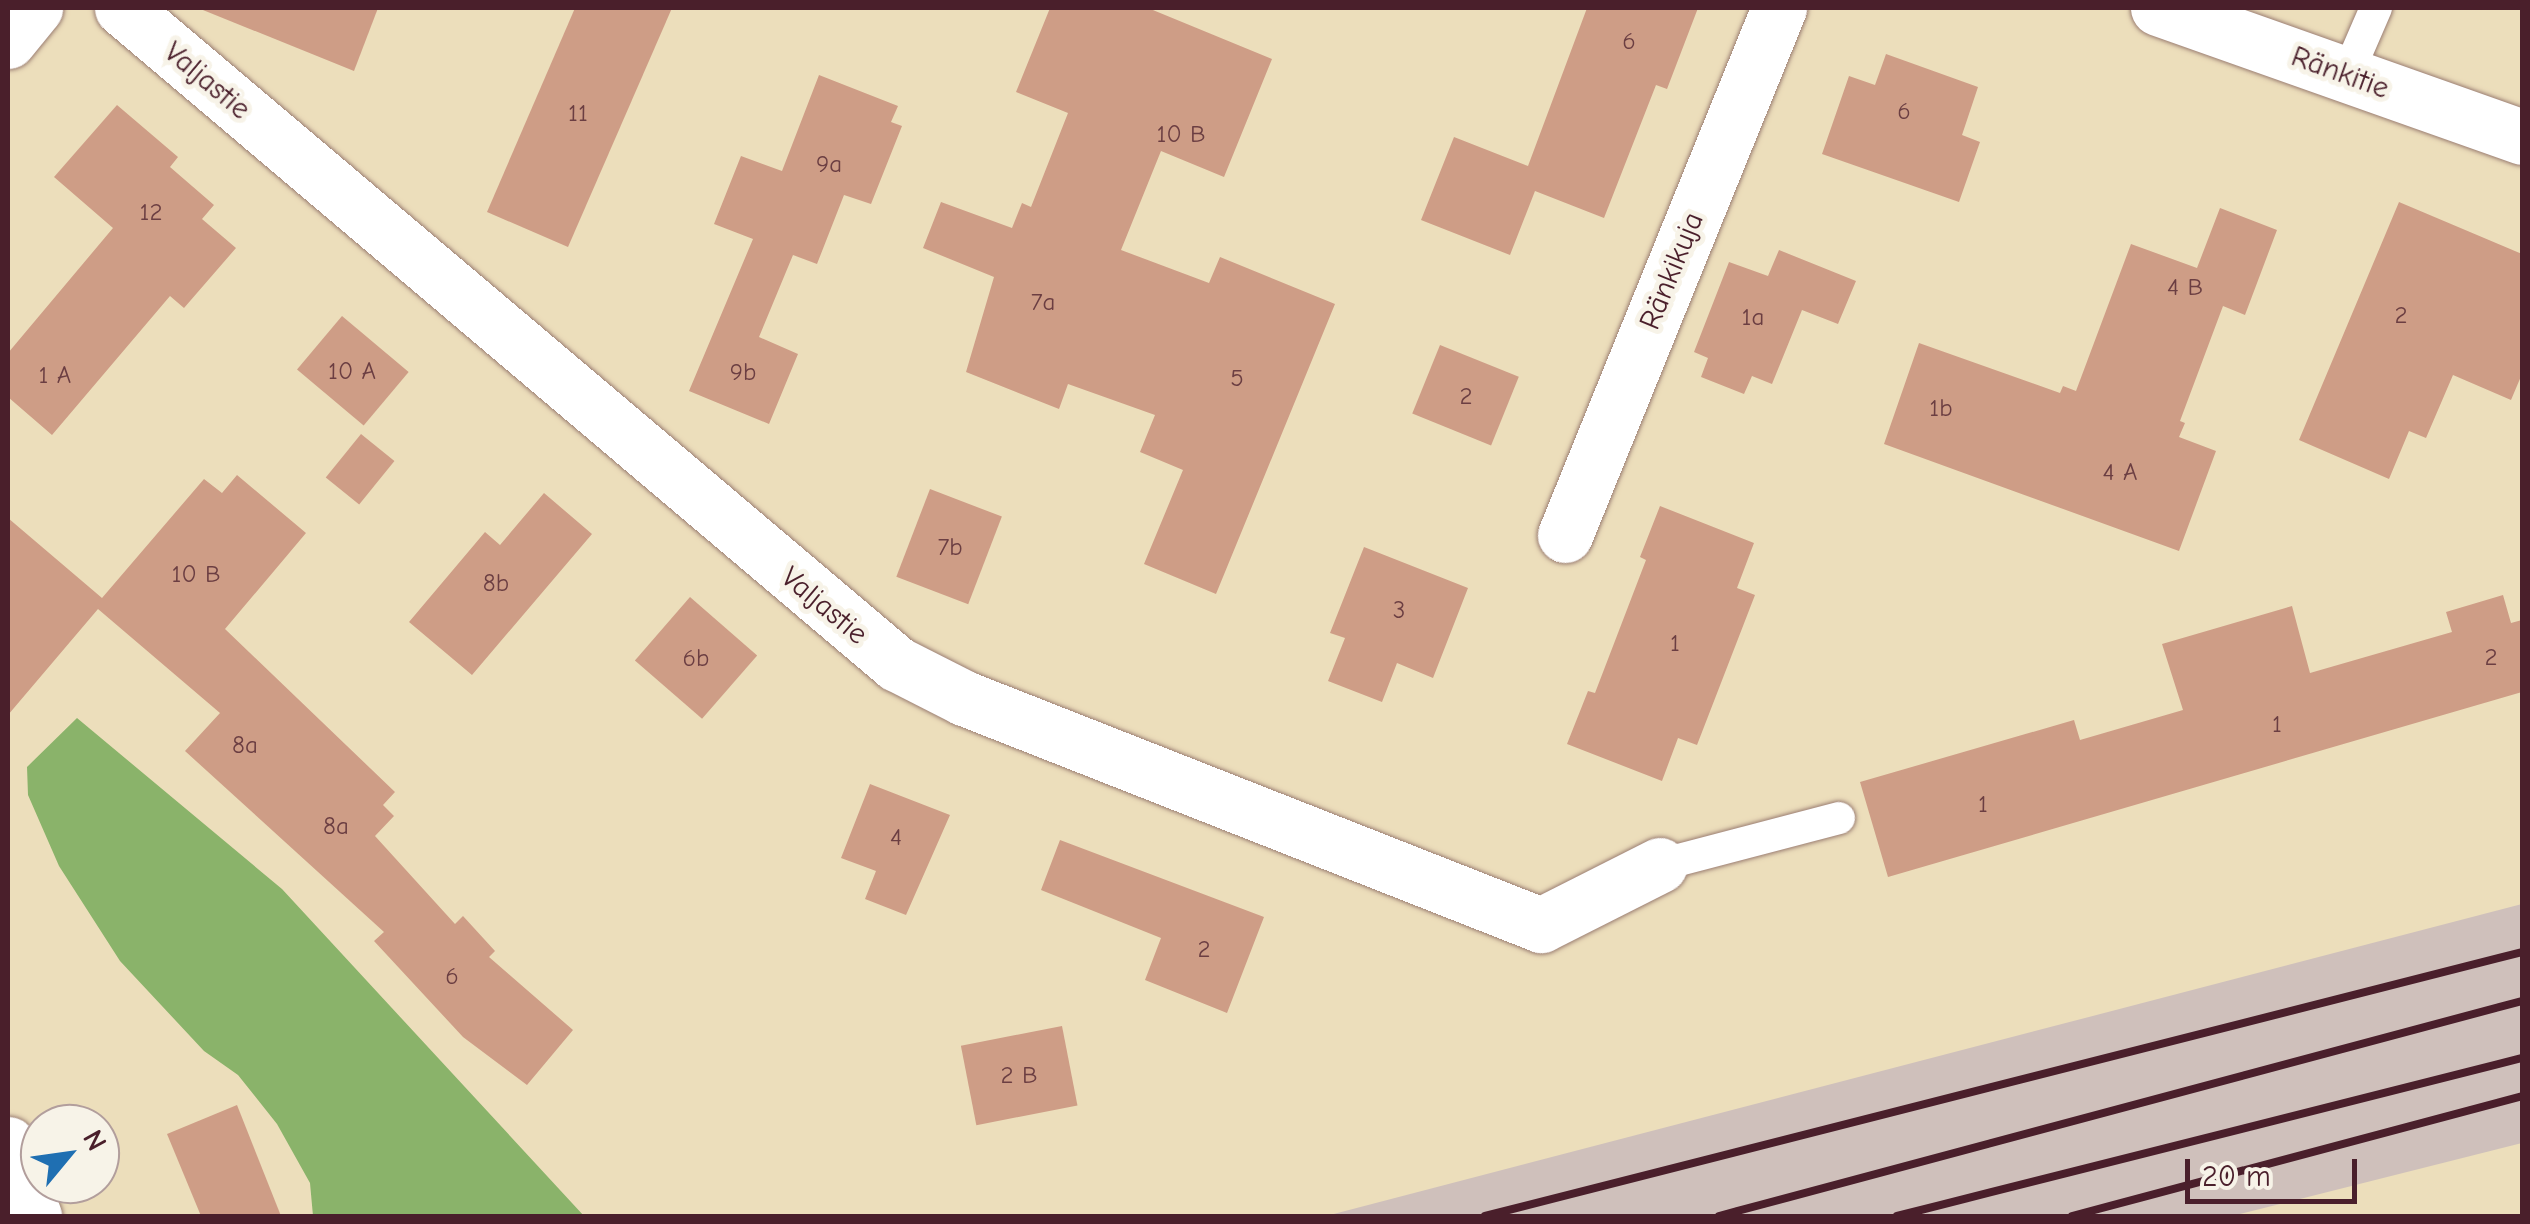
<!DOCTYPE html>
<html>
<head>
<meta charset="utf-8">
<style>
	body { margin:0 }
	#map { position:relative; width:2530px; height:1224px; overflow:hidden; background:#ecdebb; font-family:"Comic Neue",sans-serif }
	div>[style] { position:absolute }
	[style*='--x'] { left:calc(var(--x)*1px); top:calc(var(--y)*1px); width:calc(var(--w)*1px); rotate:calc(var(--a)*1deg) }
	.industrial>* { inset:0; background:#cfc0bb }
	.forest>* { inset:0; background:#8ab36a }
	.building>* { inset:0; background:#ce9d86; transform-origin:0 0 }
	.roads { filter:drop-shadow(0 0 2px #9b7e73) drop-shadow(0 0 2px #9b7e73) }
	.lane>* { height:32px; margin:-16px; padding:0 16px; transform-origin:16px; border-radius:16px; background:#fff }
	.street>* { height:55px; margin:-27.5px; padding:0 27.5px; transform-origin:27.5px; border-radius:27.5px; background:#fff }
	.secondary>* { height:55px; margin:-27.5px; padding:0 27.5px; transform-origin:27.5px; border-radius:27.5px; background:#fff }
	.highway>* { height:55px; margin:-27.5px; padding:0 27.5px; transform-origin:27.5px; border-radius:27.5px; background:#fff }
	.rail>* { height:8px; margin:-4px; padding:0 4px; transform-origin:4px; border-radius:4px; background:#4a1f2b }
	span { translate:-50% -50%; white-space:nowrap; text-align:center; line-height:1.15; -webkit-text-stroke:10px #f7f3e8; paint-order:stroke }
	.number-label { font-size:25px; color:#6b3e42 }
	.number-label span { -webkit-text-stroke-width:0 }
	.street-label { font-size:30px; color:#4a1f2b }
	.frame { position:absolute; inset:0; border:10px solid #4a1f2b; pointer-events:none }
	.north { position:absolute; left:20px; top:1104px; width:100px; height:100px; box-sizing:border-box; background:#f7f3e8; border:2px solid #b29e9c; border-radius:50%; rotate:61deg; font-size:28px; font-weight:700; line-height:40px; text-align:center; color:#4a1f2b }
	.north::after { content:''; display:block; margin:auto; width:35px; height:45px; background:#1f6fb2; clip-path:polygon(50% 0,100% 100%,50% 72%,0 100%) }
	.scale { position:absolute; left:2185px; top:1159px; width:172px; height:45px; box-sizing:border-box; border:5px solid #4a1f2b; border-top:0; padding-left:12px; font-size:30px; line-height:35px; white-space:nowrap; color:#4a1f2b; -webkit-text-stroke:8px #f7f3e8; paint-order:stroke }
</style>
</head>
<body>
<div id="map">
	<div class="industrial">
		<i style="clip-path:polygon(2522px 904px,2522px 1143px,2232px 1216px,1326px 1216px)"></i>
	</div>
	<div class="forest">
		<i style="clip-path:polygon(77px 718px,282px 889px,584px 1216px,313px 1216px,310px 1183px,277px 1124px,238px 1075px,204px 1051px,120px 961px,59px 866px,28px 795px,27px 767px)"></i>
	</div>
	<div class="building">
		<i style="clip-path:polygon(198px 8px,378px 8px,354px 71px)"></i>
		<i style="clip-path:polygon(575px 8px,672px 8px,568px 247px,487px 212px)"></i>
		<i style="clip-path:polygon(1050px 8px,1148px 8px,1272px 59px,1224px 177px,1161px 151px,1121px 250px,1209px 283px,1220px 257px,1335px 304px,1216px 594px,1144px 564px,1183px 470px,1140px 452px,1155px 415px,1068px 384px,1059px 409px,966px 372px,994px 277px,923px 248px,941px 202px,1012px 228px,1022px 203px,1031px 207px,1068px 113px,1016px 92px)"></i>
		<i style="clip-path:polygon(1587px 8px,1698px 8px,1667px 89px,1656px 85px,1604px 218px,1535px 191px,1510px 255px,1421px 220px,1454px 137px,1528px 166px)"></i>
		<i style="clip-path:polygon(1886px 54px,1978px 87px,1962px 135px,1980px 142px,1959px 202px,1822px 154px,1849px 76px,1875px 85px)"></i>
		<i style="clip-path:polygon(819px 75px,898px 106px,891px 122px,902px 126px,871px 204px,844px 195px,817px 264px,793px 255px,759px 337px,798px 354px,769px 424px,689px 391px,753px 239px,714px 224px,741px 156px,782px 171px)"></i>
		<i style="clip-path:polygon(117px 105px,178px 157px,170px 167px,214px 205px,202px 219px,236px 248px,184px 308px,170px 296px,52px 435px,8px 397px,8px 353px,113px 228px,54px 177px)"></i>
		<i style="clip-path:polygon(2399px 202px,2522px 254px,2522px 374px,2511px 400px,2453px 375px,2426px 438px,2409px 431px,2389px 479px,2299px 440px)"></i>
		<i style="clip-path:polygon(2220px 208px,2277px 230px,2245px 315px,2223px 306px,2180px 421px,2185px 423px,2179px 437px,2216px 451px,2179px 551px,1884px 444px,1919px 343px,2060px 393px,2063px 386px,2076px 391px,2131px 244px,2197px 268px)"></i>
		<i style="clip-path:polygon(1779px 250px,1856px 281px,1838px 324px,1802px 310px,1772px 384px,1752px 376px,1744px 394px,1701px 377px,1708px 358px,1694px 352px,1729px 262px,1768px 276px)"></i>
		<i style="left:342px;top:316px;width:87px;height:70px;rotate:40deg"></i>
		<i style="left:1440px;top:345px;width:85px;height:74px;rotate:22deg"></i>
		<i style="left:361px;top:434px;width:43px;height:56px;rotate:39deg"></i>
		<i style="clip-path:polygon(237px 475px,306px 533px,225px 629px,395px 792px,383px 805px,394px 816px,375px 836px,455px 924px,463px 916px,495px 951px,489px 957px,573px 1030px,527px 1085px,463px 1037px,374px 941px,384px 932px,185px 751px,220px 713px,98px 609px,8px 715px,8px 518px,102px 598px,204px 479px,222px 493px)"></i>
		<i style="left:930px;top:489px;width:77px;height:94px;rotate:21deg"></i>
		<i style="clip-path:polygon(544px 493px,592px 534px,472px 675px,409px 622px,485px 532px,500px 545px)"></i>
		<i style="clip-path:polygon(1660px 506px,1754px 543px,1737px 588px,1755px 595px,1697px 745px,1678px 738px,1662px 781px,1567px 744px,1588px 691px,1595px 693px,1646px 560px,1640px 557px)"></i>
		<i style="clip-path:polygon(1364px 547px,1468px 588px,1433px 678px,1397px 663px,1382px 702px,1328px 681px,1345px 638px,1330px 633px)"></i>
		<i style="clip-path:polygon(2503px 595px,2511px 623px,2522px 620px,2522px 692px,1888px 877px,1860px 782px,2074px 720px,2080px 740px,2183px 710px,2162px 644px,2292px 606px,2310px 673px,2452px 632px,2446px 612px)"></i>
		<i style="left:690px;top:597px;width:89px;height:84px;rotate:41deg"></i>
		<i style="clip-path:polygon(870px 784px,950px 815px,906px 915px,865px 899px,876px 871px,841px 858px)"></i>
		<i style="clip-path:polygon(1060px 840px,1264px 917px,1227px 1013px,1145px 980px,1161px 938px,1041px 890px)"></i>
		<i style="left:1062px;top:1026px;width:81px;height:103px;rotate:79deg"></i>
		<i style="clip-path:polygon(237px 1105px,281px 1216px,201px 1216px,167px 1134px)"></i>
	</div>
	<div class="roads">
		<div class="lane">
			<i style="--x:2347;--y:75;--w:73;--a:-66.6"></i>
			<i style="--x:1660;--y:865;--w:185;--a:-14.7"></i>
		</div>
		<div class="street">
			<i style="--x:122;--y:8;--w:1015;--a:40.25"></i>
			<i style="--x:897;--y:664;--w:75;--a:26.9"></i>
			<i style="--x:964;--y:698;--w:620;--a:21.48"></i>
			<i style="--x:1541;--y:925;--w:133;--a:-26.8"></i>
			<i style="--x:2158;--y:8;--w:386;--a:19.5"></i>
			<i style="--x:1565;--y:535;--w:569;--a:-67.9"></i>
		</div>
		<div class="secondary">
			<i style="--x:8;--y:41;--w:43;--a:-50.7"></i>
		</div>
		<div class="highway">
			<i style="--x:8;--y:1144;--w:77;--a:70.1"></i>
		</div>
	</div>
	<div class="rail">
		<i style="--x:1485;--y:1216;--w:1070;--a:-14.28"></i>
		<i style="--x:1719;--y:1216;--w:831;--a:-14.99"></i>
		<i style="--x:1897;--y:1216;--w:645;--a:-14.19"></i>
		<i style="--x:2072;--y:1216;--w:466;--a:-14.9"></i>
	</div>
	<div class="number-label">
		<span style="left:1629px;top:41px">6</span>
		<span style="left:1904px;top:111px">6</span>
		<span style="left:578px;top:113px">11</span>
		<span style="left:1181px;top:134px">10 B</span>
		<span style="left:829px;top:164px">9a</span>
		<span style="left:151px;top:212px">12</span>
		<span style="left:2185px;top:287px">4 B</span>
		<span style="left:1043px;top:302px">7a</span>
		<span style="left:2401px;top:315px">2</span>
		<span style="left:1753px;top:317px">1a</span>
		<span style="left:352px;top:371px">10 A</span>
		<span style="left:743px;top:372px">9b</span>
		<span style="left:55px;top:375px">1 A</span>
		<span style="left:1237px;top:378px">5</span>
		<span style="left:1466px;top:396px">2</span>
		<span style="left:1941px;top:408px">1b</span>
		<span style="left:2120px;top:472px">4 A</span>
		<span style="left:950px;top:547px">7b</span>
		<span style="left:196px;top:574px">10 B</span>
		<span style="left:496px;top:583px">8b</span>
		<span style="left:1399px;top:610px">3</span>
		<span style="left:1675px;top:643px">1</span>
		<span style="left:2491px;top:657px">2</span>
		<span style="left:696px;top:658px">6b</span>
		<span style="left:2277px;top:724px">1</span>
		<span style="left:245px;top:745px">8a</span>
		<span style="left:1983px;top:804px">1</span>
		<span style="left:336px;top:826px">8a</span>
		<span style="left:896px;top:837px">4</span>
		<span style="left:1204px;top:949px">2</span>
		<span style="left:452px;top:976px">6</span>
		<span style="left:1019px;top:1075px">2 B</span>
	</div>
	<div class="street-label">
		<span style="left:2340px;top:73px;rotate:20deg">Ränkitie</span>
		<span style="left:207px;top:81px;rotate:40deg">Valjastie</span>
		<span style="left:1672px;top:271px;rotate:-68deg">Ränkikuja</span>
		<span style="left:824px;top:606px;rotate:40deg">Valjastie</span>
	</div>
	<div class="frame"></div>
	<div class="north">N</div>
	<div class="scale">20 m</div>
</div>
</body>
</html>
